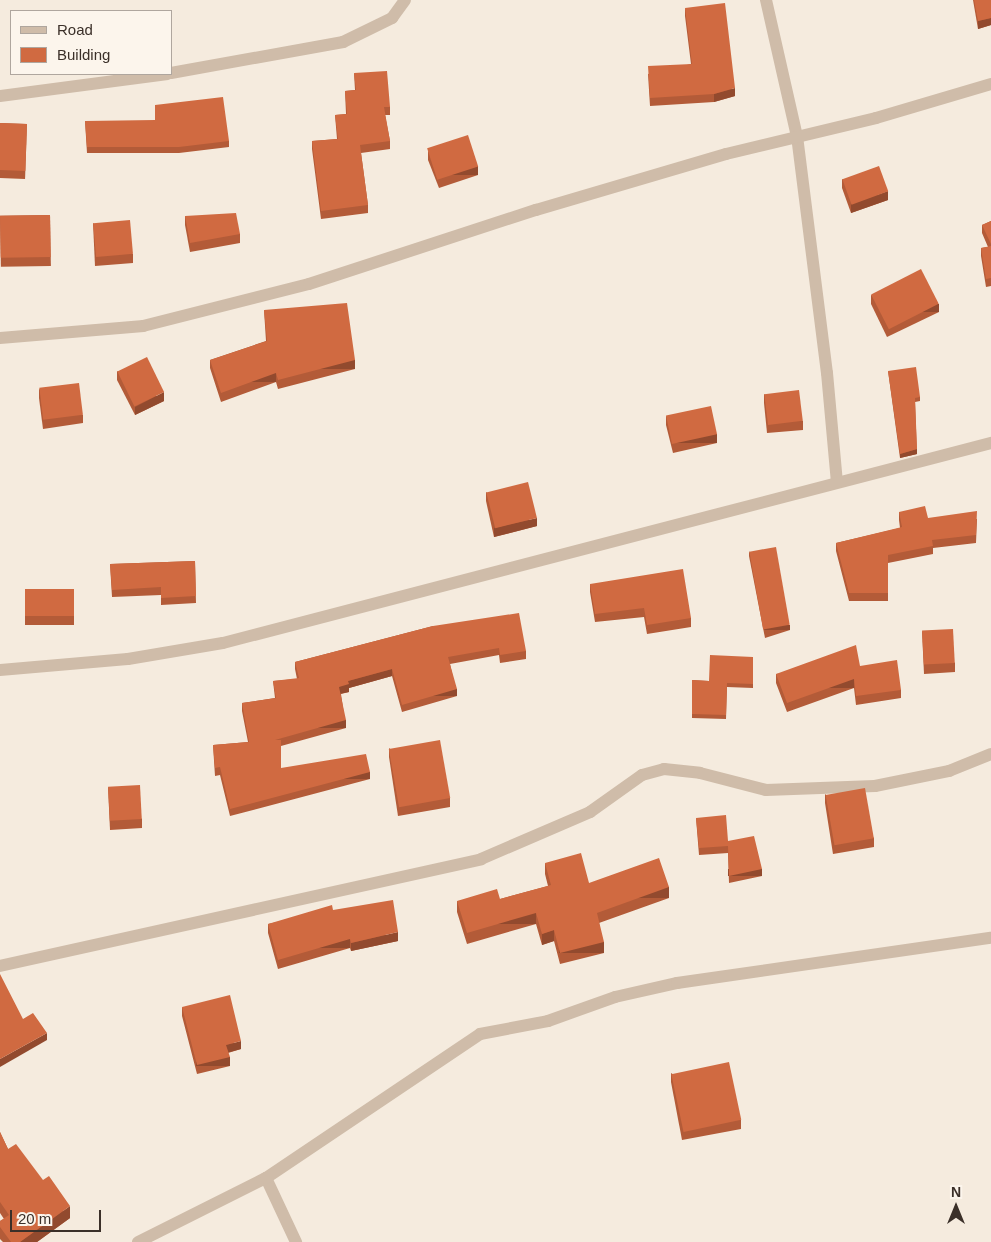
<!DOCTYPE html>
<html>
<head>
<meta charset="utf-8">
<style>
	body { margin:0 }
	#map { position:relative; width:991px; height:1242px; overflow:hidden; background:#f5ebde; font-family:Arial,sans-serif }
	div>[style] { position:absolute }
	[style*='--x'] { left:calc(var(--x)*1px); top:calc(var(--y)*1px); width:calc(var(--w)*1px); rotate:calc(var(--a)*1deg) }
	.street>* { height:12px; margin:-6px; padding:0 6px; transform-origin:6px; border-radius:6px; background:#cfbca9 }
	.wall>* { inset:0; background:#b35b38; transform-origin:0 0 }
	.shaded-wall>* { inset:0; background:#924a2e; transform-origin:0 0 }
	.building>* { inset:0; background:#d06a41; transform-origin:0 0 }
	span { translate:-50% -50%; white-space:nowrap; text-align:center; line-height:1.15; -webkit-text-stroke:5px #fcf5ec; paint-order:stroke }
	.legend { position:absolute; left:10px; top:10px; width:162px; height:65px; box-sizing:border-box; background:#fcf5ec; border:1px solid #afa69e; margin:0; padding:6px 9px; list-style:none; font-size:15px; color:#3b3029 }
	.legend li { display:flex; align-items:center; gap:10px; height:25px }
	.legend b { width:25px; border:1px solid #afa69e }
	.north { position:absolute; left:931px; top:1182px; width:50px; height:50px; -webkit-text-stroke:4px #fcf5ec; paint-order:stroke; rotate:0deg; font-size:14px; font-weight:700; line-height:20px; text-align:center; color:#3b3029 }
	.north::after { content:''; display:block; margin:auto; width:18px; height:22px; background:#3b3029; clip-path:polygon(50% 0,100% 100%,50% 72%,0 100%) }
	.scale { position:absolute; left:10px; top:1210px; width:91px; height:22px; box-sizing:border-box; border:2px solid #3b3029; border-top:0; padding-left:6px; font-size:15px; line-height:18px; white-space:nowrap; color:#3b3029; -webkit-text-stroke:4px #fcf5ec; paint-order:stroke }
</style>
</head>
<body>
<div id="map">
	<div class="street">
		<i style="--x:766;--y:0;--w:139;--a:77.2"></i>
		<i style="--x:797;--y:136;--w:239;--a:82.8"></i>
		<i style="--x:827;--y:373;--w:109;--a:84.8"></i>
		<i style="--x:171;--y:73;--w:175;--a:-10.2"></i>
		<i style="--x:343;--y:42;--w:55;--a:-26.1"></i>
		<i style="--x:392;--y:18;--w:22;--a:-54"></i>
		<i style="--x:0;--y:96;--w:169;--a:-7.5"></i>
		<i style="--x:0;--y:338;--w:144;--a:-4.8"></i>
		<i style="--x:143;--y:326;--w:171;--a:-14.2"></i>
		<i style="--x:309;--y:284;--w:239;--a:-18.1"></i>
		<i style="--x:536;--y:210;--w:198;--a:-16.4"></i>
		<i style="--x:726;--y:154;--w:154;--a:-13.5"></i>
		<i style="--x:876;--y:118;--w:120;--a:-16.5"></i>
		<i style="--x:0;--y:670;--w:128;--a:-4.9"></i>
		<i style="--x:128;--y:659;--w:96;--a:-9.6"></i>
		<i style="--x:223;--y:643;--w:794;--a:-14.6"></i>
		<i style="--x:0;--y:966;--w:493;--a:-12.5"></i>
		<i style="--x:481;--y:859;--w:119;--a:-23.3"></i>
		<i style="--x:590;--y:812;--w:64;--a:-35.4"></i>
		<i style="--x:642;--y:775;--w:23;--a:-15"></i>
		<i style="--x:664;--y:769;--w:36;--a:6"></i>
		<i style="--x:700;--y:773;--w:68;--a:14.4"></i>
		<i style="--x:766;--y:790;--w:109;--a:-2.1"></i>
		<i style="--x:875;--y:786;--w:76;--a:-11.5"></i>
		<i style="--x:949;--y:771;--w:45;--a:-22"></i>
		<i style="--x:266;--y:1178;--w:71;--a:64.9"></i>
		<i style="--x:138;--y:1242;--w:143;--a:-26.6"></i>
		<i style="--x:266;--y:1178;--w:258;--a:-33.9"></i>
		<i style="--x:480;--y:1034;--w:69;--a:-10.8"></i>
		<i style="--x:548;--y:1021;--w:71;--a:-19.7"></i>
		<i style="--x:615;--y:997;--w:64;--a:-12.7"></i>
		<i style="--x:677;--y:983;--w:317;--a:-8.2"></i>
	</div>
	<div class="wall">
		<i style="clip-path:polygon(973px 0,991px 0,991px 25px,978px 29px)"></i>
		<i style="clip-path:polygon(685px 8px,735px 96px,714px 102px,650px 106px,648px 74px,691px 64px,685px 16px)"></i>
		<i style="clip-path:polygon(354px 73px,390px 107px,390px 115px,385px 115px,390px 141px,390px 149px,361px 153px,368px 205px,368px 213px,321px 219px,312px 149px,312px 141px,337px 139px,335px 115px,346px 114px,345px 91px,355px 90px)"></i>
		<i style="clip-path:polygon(85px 121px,229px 141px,229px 147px,179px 153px,87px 153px)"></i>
		<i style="left:0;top:123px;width:27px;height:55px;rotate:2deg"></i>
		<i style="clip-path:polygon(428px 151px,478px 175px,439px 188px,428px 160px)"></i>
		<i style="clip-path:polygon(842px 179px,888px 200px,851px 213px,842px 188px)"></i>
		<i style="left:50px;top:215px;width:51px;height:50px;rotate:89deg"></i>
		<i style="clip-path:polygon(185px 216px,240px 234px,240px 243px,190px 252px,185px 225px)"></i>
		<i style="clip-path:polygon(991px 221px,991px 286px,986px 287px,981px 256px,981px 248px,988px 247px,982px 233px,982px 225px)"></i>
		<i style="clip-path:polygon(93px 223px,133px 254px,133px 263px,95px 266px)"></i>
		<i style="clip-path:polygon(871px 295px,939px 312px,887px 337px,871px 304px)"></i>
		<i style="clip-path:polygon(264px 310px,355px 369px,278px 389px,276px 382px,221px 402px,210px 368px,210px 360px,266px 341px)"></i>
		<i style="clip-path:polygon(117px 371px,164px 401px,135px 415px,117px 380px)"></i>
		<i style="clip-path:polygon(888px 371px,920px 397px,920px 401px,915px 402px,917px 454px,900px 458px)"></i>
		<i style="clip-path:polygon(39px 389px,83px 415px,83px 423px,43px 429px,39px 398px)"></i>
		<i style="clip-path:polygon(764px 394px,803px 421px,803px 430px,767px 433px,764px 403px)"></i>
		<i style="clip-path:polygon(666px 416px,717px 443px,673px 453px,666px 425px)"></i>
		<i style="clip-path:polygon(486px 492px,537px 526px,494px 537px,486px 501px)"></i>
		<i style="clip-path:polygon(899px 512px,928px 518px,977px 519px,976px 543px,933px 548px,933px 554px,888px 563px,888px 601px,849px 601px,836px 551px,836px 543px,900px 528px,899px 520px)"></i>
		<i style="clip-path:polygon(749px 551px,790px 630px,765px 638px,749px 556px)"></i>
		<i style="clip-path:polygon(195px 561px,196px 603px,161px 605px,161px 595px,112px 597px,110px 564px)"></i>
		<i style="clip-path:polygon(590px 584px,691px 618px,691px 627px,647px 634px,644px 617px,595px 622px,590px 592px)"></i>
		<i style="left:74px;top:589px;width:36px;height:49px;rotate:90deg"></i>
		<i style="clip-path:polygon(433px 626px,526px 651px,526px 659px,500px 663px,499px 655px,450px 664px,457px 696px,402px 712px,392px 676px,349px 688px,349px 692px,341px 694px,346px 728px,281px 746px,281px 768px,370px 779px,230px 816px,220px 775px,215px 776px,213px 745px,248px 742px,242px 711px,242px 703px,275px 698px,273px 681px,297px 679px,295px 669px,295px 662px)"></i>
		<i style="clip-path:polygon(922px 631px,955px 663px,955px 672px,924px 674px)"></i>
		<i style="clip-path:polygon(753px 657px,753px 688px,727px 687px,726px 719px,692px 718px,692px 680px,709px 681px)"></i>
		<i style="clip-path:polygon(860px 666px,901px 690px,901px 698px,856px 705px,854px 688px,787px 712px,776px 683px,776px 674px)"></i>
		<i style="clip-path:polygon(389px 748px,450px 798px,450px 807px,398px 816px,389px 757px)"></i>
		<i style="clip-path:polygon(108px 787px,142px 819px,142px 828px,110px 830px)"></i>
		<i style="clip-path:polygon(825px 794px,874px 838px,874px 847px,833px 854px,825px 803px)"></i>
		<i style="clip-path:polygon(696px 818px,728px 841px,762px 876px,729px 883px,728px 853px,699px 855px)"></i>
		<i style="clip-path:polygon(545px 863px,589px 883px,669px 898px,599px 923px,604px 953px,560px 964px,554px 941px,542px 945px,536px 924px,467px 944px,457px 912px,457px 901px,500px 899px,548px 886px,545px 874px)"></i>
		<i style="clip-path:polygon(333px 910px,398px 941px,351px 951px,350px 948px,278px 969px,268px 933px,268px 924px)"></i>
		<i style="clip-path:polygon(182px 1007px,241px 1049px,228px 1053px,230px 1066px,197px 1074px,182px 1016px)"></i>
		<i style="clip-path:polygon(671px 1073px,741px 1120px,741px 1129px,682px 1140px,671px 1082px)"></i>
		<i style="clip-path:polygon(0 1132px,8px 1149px,70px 1218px,37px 1242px,3px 1242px,0 1239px,0 1221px,4px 1219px,0 1213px)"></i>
	</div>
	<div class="shaded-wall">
		<i style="clip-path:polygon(991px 18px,991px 25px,978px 29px,978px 21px)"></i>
		<i style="clip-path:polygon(735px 88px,735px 96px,714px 102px,714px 94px)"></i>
		<i style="left:478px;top:166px;width:9px;height:41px;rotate:90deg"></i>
		<i style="clip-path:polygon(888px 191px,888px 200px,851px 213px,851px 204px)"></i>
		<i style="left:939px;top:304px;width:8px;height:58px;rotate:90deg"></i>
		<i style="left:355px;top:360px;width:9px;height:80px;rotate:90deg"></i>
		<i style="left:276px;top:373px;width:9px;height:59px;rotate:90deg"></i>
		<i style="clip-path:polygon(164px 392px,164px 401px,135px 415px,135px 407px)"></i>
		<i style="left:717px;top:434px;width:9px;height:45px;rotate:90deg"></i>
		<i style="clip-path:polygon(917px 449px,917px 454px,900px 458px,900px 454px)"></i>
		<i style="clip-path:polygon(537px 518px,537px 526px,494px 537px,494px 528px)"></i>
		<i style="left:790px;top:625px;width:5px;height:26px;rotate:90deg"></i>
		<i style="clip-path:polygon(392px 669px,392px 676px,349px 688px,349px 692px,339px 694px,339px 687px,348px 681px)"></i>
		<i style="left:854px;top:679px;width:9px;height:71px;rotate:90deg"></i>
		<i style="left:457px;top:689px;width:7px;height:57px;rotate:90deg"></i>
		<i style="left:346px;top:720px;width:8px;height:74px;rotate:90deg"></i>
		<i style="left:370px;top:772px;width:7px;height:145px;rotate:90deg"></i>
		<i style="left:762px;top:869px;width:7px;height:34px;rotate:90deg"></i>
		<i style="left:669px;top:887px;width:11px;height:77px;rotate:90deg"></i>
		<i style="left:536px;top:913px;width:11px;height:72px;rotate:90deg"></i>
		<i style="clip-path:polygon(554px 930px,554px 941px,542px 945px,542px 934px)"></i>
		<i style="clip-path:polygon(398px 932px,398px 941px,351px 951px,351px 943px)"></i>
		<i style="left:350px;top:939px;width:9px;height:75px;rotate:90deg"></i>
		<i style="left:604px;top:942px;width:11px;height:45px;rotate:90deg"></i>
		<i style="clip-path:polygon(47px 1033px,47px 1040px,0 1067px,0 1059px)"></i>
		<i style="clip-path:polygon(241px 1041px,241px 1049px,226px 1053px,226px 1045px)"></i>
		<i style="left:230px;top:1057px;width:9px;height:34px;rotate:90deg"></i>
		<i style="clip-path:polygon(70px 1206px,70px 1218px,37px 1242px,20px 1242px)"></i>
	</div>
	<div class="building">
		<i style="clip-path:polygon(974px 0,991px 0,991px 18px,978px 21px)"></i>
		<i style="clip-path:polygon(725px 3px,735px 88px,714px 94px,650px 98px,648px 66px,692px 64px,685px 8px)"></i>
		<i style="clip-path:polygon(387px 71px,390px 107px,384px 107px,390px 141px,360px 145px,368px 205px,321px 211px,312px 141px,338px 139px,335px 115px,347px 114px,345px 91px,356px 90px,354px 73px)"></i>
		<i style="clip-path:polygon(223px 97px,229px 141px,179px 147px,87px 147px,85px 121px,155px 120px,155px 105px)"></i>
		<i style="left:0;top:123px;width:27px;height:47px;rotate:2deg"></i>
		<i style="left:468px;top:135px;width:33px;height:43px;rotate:72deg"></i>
		<i style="left:879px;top:166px;width:27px;height:39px;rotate:70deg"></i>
		<i style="clip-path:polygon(236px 213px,240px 234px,190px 243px,185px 216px)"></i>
		<i style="left:50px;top:215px;width:42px;height:50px;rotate:89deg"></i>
		<i style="left:130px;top:220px;width:34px;height:37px;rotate:85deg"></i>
		<i style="clip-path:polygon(991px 221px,991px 244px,982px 225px)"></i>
		<i style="clip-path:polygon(991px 246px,991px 278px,986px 279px,981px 248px)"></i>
		<i style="left:921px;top:269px;width:39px;height:56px;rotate:63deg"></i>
		<i style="clip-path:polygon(347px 303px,355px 360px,278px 380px,276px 373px,221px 393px,210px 360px,267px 341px,264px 310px)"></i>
		<i style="left:147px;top:357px;width:39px;height:33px;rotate:64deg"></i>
		<i style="clip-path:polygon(916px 367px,920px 397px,915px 398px,917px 449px,900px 454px,888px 371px)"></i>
		<i style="left:79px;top:383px;width:32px;height:40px;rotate:83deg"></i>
		<i style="left:799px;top:390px;width:31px;height:35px;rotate:83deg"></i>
		<i style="left:711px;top:406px;width:29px;height:46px;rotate:78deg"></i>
		<i style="left:528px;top:482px;width:37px;height:43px;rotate:76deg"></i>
		<i style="clip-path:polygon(925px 506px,928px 518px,977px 511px,976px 535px,932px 540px,933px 546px,888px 555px,888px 593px,849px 593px,836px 543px,902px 527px,899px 512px)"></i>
		<i style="left:776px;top:547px;width:79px;height:27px;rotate:80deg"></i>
		<i style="clip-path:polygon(195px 561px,196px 596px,161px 598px,161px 587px,112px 590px,110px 564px)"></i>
		<i style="clip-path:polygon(683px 569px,691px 618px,647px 625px,644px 608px,595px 614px,590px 584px)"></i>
		<i style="left:74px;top:589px;width:27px;height:49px;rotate:90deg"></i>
		<i style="clip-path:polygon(519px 613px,526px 651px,500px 655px,499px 648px,448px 657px,457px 689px,402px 705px,392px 669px,348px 681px,349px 684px,339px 687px,346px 720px,275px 740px,281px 740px,281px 768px,366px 754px,370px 772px,230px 809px,220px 767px,215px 768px,213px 745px,249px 742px,242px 703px,276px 698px,273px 681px,299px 678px,295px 662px,433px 626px)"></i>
		<i style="left:953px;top:629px;width:34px;height:31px;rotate:87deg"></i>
		<i style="clip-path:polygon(856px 645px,860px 666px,897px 660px,901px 690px,856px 696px,854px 679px,787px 703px,776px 674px)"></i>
		<i style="clip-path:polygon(710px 655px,753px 657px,753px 684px,727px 683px,726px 715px,692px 714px,692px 680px,709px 681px)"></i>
		<i style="left:440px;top:740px;width:59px;height:52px;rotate:80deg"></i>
		<i style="left:140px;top:785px;width:34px;height:32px;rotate:87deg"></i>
		<i style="left:865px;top:788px;width:51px;height:40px;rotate:80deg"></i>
		<i style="clip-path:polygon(726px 815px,728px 841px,754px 836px,762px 869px,729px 876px,728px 846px,699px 848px,696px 818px)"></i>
		<i style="clip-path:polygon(581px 853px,589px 883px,659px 858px,669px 887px,597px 913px,604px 942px,560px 953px,554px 930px,542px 934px,536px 913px,467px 933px,457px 901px,497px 889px,500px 899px,551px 885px,545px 863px)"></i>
		<i style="clip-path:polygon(393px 900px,398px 932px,351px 943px,350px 939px,278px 960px,268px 924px,332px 905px,333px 910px)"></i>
		<i style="clip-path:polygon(0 974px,23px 1019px,33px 1013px,47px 1033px,0 1059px)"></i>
		<i style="clip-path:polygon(230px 995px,241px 1041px,226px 1045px,230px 1057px,197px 1065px,182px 1007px)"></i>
		<i style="left:729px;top:1062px;width:59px;height:59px;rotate:78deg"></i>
		<i style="clip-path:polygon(0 1132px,8px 1149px,16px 1144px,43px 1180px,49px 1176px,70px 1206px,20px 1242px,11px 1242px,0 1227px,0 1221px,9px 1215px,0 1202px)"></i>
	</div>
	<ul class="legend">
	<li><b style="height:6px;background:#cfbca9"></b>Road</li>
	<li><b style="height:14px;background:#d06a41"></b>Building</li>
	</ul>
	<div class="north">N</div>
	<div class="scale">20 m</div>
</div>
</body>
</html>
